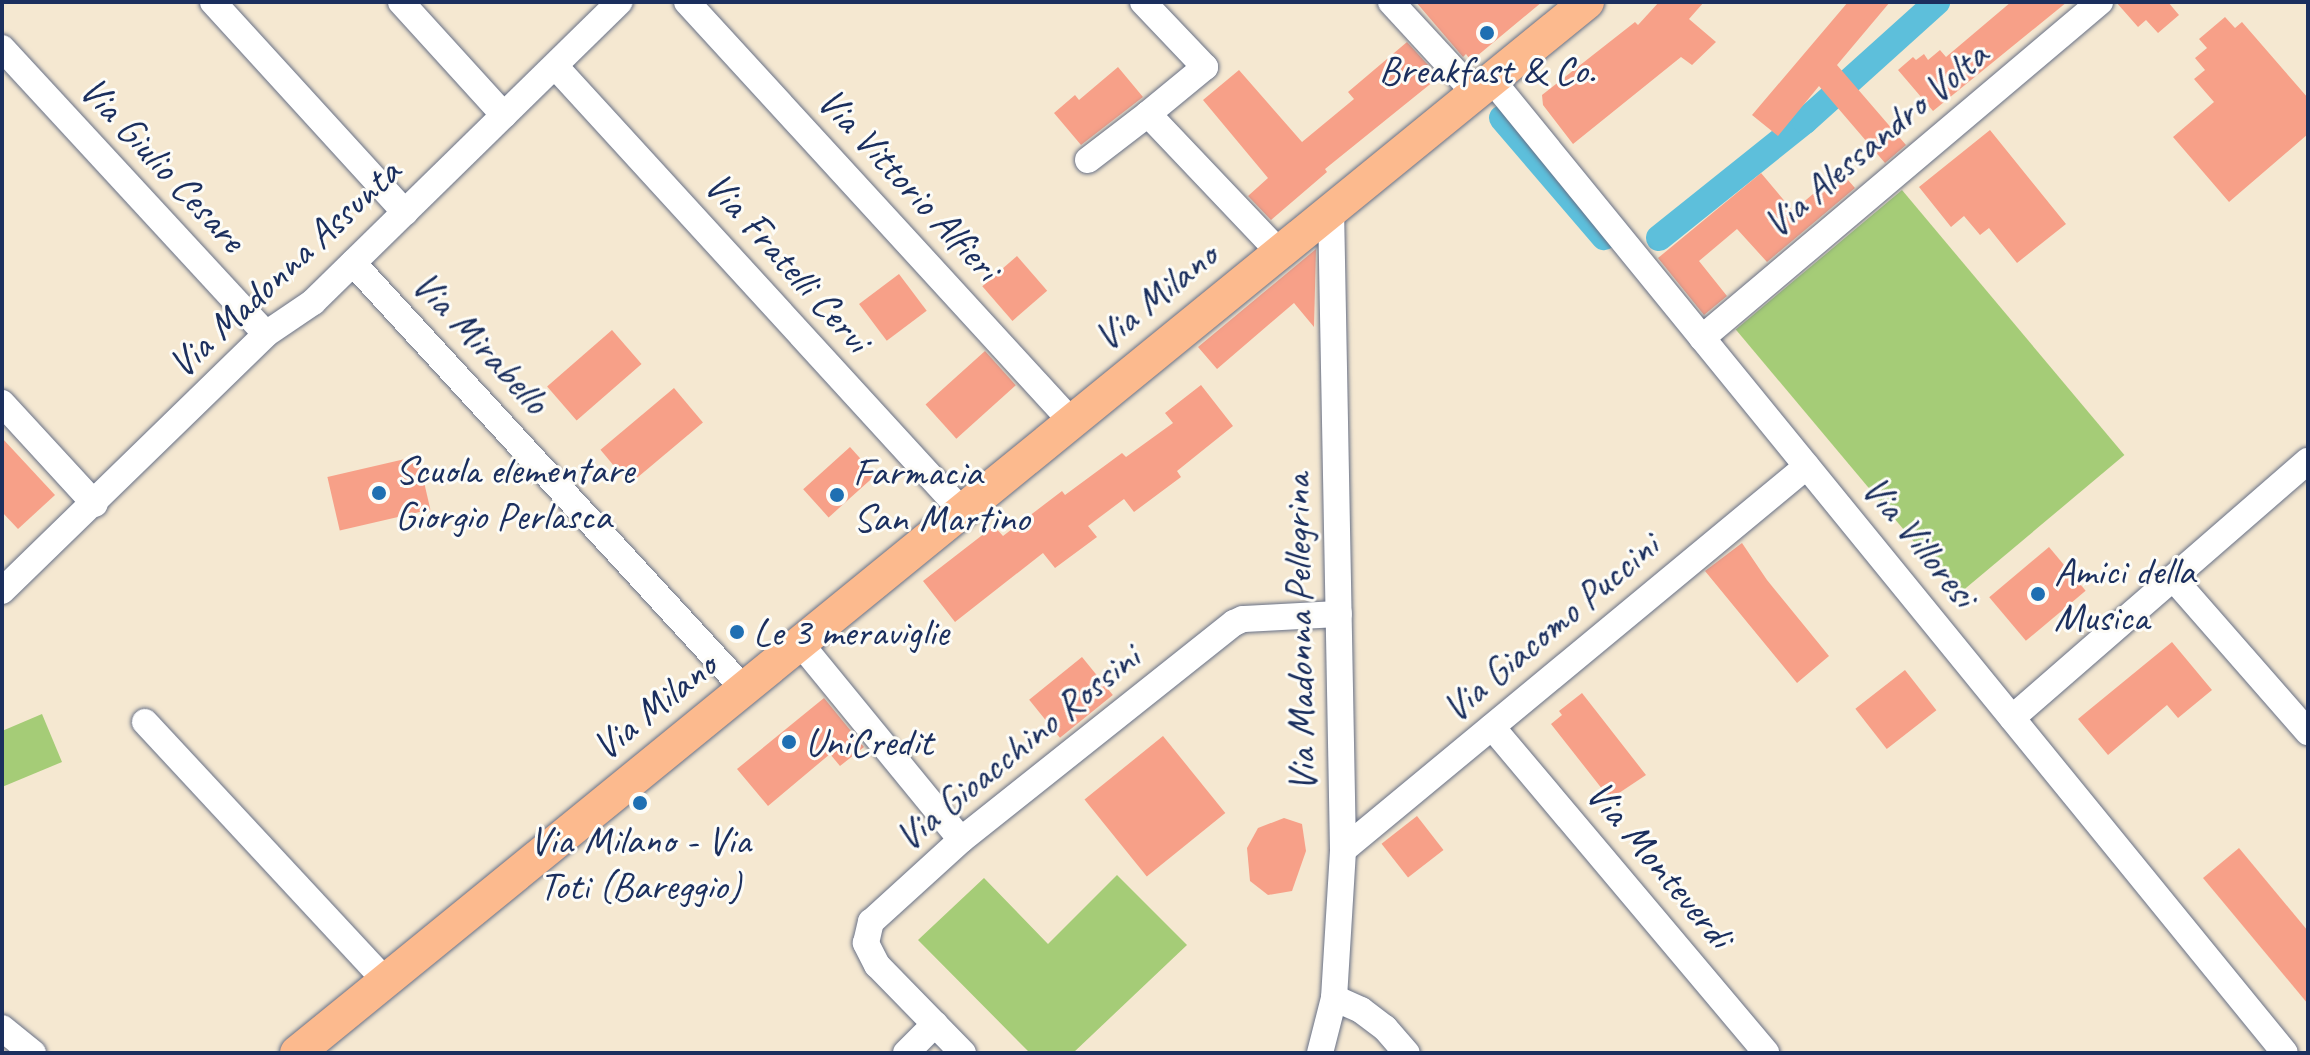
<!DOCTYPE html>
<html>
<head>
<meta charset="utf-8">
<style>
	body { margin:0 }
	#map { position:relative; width:2310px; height:1055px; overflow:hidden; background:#f5e8d1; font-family:Caveat,sans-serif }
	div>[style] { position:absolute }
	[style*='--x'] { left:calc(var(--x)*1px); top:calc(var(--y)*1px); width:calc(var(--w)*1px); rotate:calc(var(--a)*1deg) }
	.green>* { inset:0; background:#a5cc77; transform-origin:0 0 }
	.canal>* { height:26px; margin:-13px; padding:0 13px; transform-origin:13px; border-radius:13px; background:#5dbfdb }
	.building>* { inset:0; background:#f7a088; transform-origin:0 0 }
	.roads { filter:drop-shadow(0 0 2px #677086) drop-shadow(0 0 2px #677086) }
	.minor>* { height:26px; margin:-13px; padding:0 13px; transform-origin:13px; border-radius:13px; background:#fff }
	.major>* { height:34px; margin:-17px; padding:0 17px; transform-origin:17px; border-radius:17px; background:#fcba8e }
	.dots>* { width:22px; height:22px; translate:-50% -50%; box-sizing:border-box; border:4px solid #fdfcf7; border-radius:50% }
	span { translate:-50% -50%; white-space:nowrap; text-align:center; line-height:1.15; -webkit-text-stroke:6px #fdfcf7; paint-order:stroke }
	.poi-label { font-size:40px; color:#1b2f5e }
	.left { translate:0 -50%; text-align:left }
	.street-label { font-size:40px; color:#1b2f5e }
	.frame { position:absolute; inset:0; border:4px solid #1b2f5e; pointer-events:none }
</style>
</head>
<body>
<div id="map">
	<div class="green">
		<i style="left:1902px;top:190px;width:346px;height:217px;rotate:50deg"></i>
		<i style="clip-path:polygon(42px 714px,62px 762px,2px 787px,2px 731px)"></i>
		<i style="clip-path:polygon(1117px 875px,1187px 945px,1073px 1053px,1030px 1053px,918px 940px,984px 878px,1048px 944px)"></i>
	</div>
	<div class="canal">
		<i style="--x:1502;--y:118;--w:157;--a:49.4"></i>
		<i style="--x:1659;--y:238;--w:187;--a:-38.7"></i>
		<i style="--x:1805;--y:121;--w:178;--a:-42"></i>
	</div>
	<div class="building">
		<i style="clip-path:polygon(1416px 2px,1542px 2px,1471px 61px,1466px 54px,1463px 57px)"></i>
		<i style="clip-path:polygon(1659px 2px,1704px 2px,1689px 19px,1716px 42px,1692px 65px,1681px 57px,1573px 144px,1543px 105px,1542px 95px,1635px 22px,1638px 25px)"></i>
		<i style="clip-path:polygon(1848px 2px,1890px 2px,1837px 65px,1906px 145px,1885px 163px,1819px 86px,1778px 136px,1752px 115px)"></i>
		<i style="clip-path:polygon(2011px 2px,2067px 2px,1933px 111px,1898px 70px,1913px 57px,1916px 60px,1924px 54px,1928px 60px,1940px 50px,1946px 57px)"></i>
		<i style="clip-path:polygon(2116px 2px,2168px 2px,2179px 15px,2158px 33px,2146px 20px,2138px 27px)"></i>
		<i style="clip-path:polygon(2225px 17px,2235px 28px,2242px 22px,2308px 98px,2308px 134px,2229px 202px,2173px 137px,2214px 102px,2194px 79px,2205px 70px,2195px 58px,2207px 48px,2199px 39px)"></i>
		<i style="clip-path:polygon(1407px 42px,1439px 77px,1325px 169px,1327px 172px,1271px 220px,1248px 196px,1268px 178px,1203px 100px,1239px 70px,1302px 142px,1354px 99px,1348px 92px)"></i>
		<i style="clip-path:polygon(1118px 67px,1143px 97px,1081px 145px,1054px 113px,1075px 95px,1079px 100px)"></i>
		<i style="clip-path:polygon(1990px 130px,2066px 224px,2017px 263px,1989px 228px,1980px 235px,1964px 216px,1951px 227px,1919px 187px)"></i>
		<i style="clip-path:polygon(1840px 171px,1855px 188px,1767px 262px,1737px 229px,1699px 261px,1727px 296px,1704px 315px,1658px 258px,1761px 173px,1793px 211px)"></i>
		<i style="clip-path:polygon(1316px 249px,1314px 327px,1294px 303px,1217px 369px,1198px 347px)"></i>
		<i style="left:1017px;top:256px;width:46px;height:46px;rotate:49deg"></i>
		<i style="left:899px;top:274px;width:46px;height:50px;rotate:53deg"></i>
		<i style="left:612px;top:330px;width:45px;height:86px;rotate:49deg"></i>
		<i style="left:985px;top:351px;width:46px;height:80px;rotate:48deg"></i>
		<i style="clip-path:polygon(1201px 385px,1233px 426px,1177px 471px,1181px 477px,1134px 512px,1124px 499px,1088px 526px,1097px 537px,1055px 568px,1043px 553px,955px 622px,923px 581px,994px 526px,1003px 536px,1062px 491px,1065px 495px,1122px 453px,1126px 457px,1173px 423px,1165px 413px)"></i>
		<i style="left:674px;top:388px;width:45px;height:96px;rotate:50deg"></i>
		<i style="clip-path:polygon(2px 438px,55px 495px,18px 529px,2px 512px)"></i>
		<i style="left:850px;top:447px;width:38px;height:63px;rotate:48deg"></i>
		<i style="left:418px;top:456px;width:55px;height:93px;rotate:77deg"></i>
		<i style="clip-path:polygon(1742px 543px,1767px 580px,1829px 656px,1797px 683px,1705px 571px)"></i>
		<i style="left:2049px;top:547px;width:57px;height:78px;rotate:50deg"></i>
		<i style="clip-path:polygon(2172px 642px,2212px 690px,2178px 718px,2167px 705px,2108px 755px,2078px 719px)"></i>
		<i style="left:1082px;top:657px;width:49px;height:68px;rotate:51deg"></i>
		<i style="left:1905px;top:670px;width:51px;height:63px;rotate:52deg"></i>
		<i style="clip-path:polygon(1582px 693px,1646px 775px,1610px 799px,1551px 724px,1562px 715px,1559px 711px)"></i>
		<i style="clip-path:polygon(824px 698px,864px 747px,840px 766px,830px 754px,768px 806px,737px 769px)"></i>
		<i style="left:1163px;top:736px;width:99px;height:101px;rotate:51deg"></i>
		<i style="left:1417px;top:816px;width:43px;height:45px;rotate:52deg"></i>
		<i style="clip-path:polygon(1284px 818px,1302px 824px,1306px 851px,1292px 891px,1268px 895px,1250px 881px,1247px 848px,1258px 828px)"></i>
		<i style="clip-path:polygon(2239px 848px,2308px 931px,2308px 1004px,2203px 878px)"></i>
	</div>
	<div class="roads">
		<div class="minor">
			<i style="--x:213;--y:2;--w:285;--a:47.6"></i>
			<i style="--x:401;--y:2;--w:153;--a:47.7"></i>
			<i style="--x:687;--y:2;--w:570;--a:47.49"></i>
			<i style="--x:1143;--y:2;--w:90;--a:46.4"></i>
			<i style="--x:1205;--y:67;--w:74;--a:140.5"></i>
			<i style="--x:1148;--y:114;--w:190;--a:46.5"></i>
			<i style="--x:1391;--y:2;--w:124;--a:47.3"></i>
			<i style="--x:2;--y:48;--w:389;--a:47.3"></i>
			<i style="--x:555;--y:66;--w:603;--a:47.55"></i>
			<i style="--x:1492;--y:80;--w:1255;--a:50.82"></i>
			<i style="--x:1088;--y:160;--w:76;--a:-37.5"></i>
			<i style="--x:353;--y:263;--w:578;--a:47.45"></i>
			<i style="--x:1702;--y:338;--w:521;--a:-40.17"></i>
			<i style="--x:2;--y:403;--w:137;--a:47.4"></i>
			<i style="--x:2173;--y:578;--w:205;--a:48.8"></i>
			<i style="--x:2;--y:591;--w:368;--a:-44.2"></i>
			<i style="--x:266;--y:334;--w:57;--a:-34.2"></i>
			<i style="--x:313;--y:302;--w:429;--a:-44.4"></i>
			<i style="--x:800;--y:643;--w:254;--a:50.7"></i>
			<i style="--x:2012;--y:718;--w:392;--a:-41"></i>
			<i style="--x:145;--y:722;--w:354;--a:47.1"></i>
			<i style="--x:1492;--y:727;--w:426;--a:49.9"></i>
			<i style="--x:1343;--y:850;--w:602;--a:-39.61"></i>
			<i style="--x:1334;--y:998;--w:30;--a:24"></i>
			<i style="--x:1361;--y:1010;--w:30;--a:37"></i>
			<i style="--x:1385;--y:1028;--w:33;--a:49"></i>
			<i style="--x:2;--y:1028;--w:40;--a:39"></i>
			<i style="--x:906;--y:1053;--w:41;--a:-45"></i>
			<i style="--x:963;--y:1053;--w:123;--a:-134.3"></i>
			<i style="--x:877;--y:965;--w:25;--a:-117"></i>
			<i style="--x:866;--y:943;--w:22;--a:-77"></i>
			<i style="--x:871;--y:922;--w:122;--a:-42.3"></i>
			<i style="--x:961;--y:840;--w:349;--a:-38.5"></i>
			<i style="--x:1234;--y:623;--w:10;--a:-24"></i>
			<i style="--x:1243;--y:619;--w:96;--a:-3"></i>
			<i style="--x:1320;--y:1053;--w:57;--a:-75.7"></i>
			<i style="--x:1334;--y:998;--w:148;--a:-86.5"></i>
			<i style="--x:1343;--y:850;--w:640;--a:-91.07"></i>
		</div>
		<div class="major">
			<i style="--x:297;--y:1053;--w:1664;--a:-39.17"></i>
		</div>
	</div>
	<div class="dots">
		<i style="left:1487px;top:33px;background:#1f6fb2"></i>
		<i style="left:379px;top:493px;background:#1f6fb2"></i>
		<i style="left:837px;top:495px;background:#1f6fb2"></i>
		<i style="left:2038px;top:594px;background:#1f6fb2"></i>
		<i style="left:737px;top:632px;background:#1f6fb2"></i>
		<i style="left:789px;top:742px;background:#1f6fb2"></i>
		<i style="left:640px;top:803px;background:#1f6fb2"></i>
	</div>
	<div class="poi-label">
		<span style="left:1487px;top:70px">Breakfast &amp; Co.</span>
		<span class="left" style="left:395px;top:493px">Scuola elementare<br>Giorgio Perlasca</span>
		<span class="left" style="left:853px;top:495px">Farmacia<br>San Martino</span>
		<span class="left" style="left:2054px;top:594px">Amici della<br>Musica</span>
		<span class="left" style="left:753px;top:632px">Le 3 meraviglie</span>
		<span class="left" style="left:805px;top:742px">UniCredit</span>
		<span style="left:640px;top:863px">Via Milano - Via<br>Toti (Bareggio)</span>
	</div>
	<div class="street-label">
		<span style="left:1875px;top:139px;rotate:-40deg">Via Alessandro Volta</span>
		<span style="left:163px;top:164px;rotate:47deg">Via Giulio Cesare</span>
		<span style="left:909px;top:184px;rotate:47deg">Via Vittorio Alfieri</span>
		<span style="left:788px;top:262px;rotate:48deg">Via Fratelli Cervi</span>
		<span style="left:284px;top:268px;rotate:-43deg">Via Madonna Assunta</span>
		<span style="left:1155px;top:296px;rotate:-39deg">Via Milano</span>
		<span style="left:481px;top:342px;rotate:47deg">Via Mirabello</span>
		<span style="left:1920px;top:541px;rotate:51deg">Via Villoresi</span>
		<span style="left:1550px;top:627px;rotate:-40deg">Via Giacomo Puccini</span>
		<span style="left:1299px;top:633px;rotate:-91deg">Via Madonna Pellegrina</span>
		<span style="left:654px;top:706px;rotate:-39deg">Via Milano</span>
		<span style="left:1017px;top:747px;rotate:-39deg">Via Gioacchino Rossini</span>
		<span style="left:1660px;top:864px;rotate:50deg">Via Monteverdi</span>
	</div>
	<div class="frame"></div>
</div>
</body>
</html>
